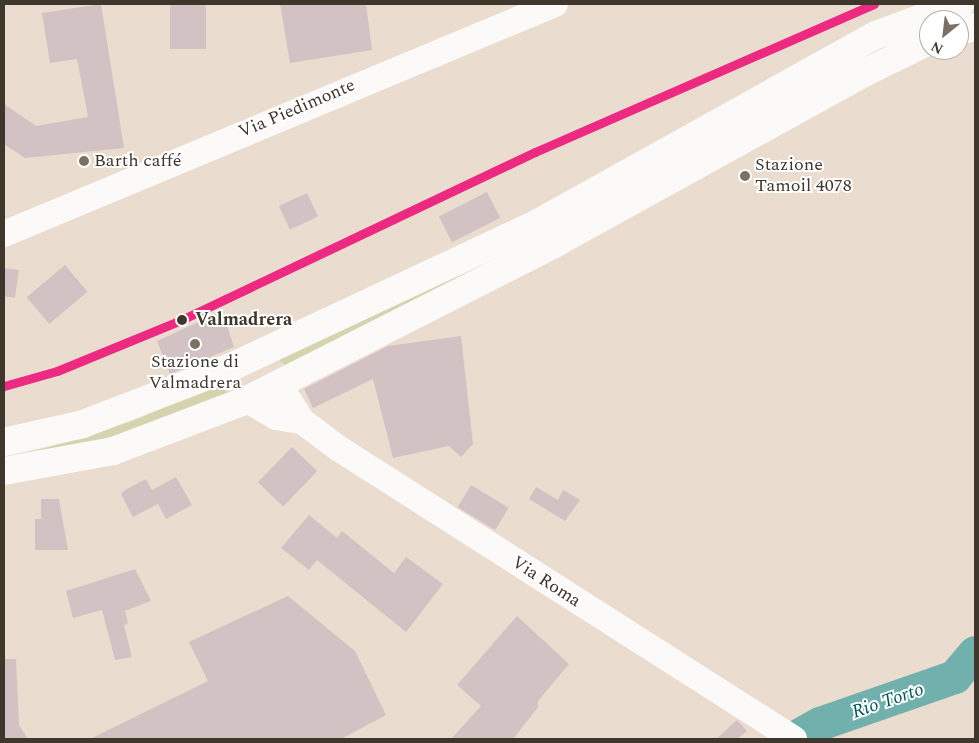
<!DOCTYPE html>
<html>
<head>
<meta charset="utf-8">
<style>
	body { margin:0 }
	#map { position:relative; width:979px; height:743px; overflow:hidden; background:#eaddcf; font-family:Spectral,serif }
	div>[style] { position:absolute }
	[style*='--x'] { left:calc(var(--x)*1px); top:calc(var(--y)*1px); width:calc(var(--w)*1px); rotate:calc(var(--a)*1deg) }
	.green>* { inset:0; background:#d6d3af }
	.river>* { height:34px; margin:-17px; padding:0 17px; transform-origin:17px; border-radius:17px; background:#72b0ad }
	.building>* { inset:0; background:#d2c2c3; transform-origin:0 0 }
	.minor>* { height:26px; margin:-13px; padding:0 13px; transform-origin:13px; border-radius:13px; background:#fcfaf8 }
	.major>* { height:28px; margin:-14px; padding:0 14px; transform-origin:14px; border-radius:14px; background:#fcfaf8 }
	.rail-1>* { height:9px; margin:-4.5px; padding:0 4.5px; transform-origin:4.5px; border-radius:4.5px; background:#ed2a81 }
	.dots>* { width:14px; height:14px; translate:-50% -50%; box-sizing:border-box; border:2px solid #fff; border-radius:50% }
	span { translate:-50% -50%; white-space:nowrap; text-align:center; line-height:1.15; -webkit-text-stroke:4px #fff; paint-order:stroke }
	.street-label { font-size:18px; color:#3f362c }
	.poi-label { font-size:18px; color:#3f362c }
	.left { translate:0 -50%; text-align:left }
	.stop-label { font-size:18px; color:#3f362c; font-weight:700 }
	.water-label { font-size:19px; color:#005657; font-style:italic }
	.frame { position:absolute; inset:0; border:5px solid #3f362c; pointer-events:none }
	.north { position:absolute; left:919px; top:10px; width:50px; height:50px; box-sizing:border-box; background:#fff; border:1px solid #b2afab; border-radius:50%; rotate:209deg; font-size:14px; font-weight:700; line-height:20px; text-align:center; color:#3f362c }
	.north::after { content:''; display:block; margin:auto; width:18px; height:22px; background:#7b7065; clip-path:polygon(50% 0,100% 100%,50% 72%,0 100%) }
</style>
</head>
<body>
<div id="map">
	<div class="green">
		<i style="clip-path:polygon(918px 32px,531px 247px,285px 365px,280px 361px,281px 356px,290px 351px,505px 254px,873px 52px)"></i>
		<i style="clip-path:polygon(221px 383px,227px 393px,115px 436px,73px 447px,29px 453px,133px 421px)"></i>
	</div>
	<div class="river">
		<i style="--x:793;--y:739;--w:31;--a:-29"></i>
		<i style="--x:820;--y:724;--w:143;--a:-19.2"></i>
		<i style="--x:955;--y:677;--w:31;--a:-50"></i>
	</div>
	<div class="building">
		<i style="clip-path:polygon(101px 4px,124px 148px,25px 158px,4px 144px,4px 104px,36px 126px,88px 117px,77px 59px,50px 63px,42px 13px)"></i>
		<i style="left:170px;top:4px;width:36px;height:45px"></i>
		<i style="clip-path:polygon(280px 4px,366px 4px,372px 50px,290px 63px)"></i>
		<i style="left:487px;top:192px;width:29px;height:54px;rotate:63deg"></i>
		<i style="left:307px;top:193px;width:26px;height:31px;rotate:65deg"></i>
		<i style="left:65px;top:265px;width:35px;height:50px;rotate:50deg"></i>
		<i style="left:4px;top:268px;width:15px;height:28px;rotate:8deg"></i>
		<i style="clip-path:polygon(218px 313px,227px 326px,234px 347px,170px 374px,157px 341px)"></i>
		<i style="clip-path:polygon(461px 336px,473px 444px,461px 457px,449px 446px,393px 458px,373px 379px,313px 408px,304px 389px,388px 346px)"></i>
		<i style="left:292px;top:447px;width:35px;height:49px;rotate:44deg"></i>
		<i style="clip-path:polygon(176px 477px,192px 505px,166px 519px,158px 504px,133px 517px,121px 494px,125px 490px,146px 479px,152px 490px)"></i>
		<i style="left:471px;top:485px;width:44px;height:26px;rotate:31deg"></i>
		<i style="clip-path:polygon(536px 487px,558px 500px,563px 490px,580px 500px,565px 521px,529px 499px)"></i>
		<i style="clip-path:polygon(41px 499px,59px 499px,68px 550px,35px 550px,35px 519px,41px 519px)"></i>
		<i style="clip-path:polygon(309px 515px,337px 538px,342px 531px,394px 573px,406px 557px,443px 584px,406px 632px,317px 560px,309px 570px,281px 548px)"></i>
		<i style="clip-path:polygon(135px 569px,151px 601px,125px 611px,128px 623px,124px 625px,132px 657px,115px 660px,102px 610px,73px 618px,66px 591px)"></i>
		<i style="clip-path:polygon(288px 596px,355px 651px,386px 715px,341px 739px,90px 739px,208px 681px,189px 642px)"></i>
		<i style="clip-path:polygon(517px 616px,569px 664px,538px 701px,538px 707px,513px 739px,451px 739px,481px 706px,457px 685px)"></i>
		<i style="clip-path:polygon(4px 659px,16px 659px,19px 725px,28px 739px,4px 739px)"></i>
		<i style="clip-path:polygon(737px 720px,747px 731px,737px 739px,716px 739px)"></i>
	</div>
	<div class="minor">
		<i style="--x:4;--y:234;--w:597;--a:-22.66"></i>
		<i style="--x:278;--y:383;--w:45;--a:57.7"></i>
		<i style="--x:302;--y:421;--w:45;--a:36.9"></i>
		<i style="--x:338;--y:448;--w:541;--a:32.54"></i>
		<i style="--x:247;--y:400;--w:34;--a:30"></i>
		<i style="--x:276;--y:417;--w:26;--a:9"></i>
	</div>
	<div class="major">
		<i style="--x:959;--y:31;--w:16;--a:-14"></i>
		<i style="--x:4;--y:442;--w:81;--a:-12.8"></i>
		<i style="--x:83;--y:424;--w:159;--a:-21.1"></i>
		<i style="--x:231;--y:367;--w:339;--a:-25.1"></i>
		<i style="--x:538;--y:223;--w:387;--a:-29.1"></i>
		<i style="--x:876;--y:35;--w:90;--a:-20.3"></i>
		<i style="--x:4;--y:471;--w:111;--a:-10.4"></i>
		<i style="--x:113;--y:451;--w:143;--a:-20.8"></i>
		<i style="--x:247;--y:400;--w:344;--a:-26.9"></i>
		<i style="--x:554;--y:244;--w:354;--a:-28.9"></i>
		<i style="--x:864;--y:73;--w:72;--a:-26.2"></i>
	</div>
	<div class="rail-1">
		<i style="--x:4;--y:386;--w:55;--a:-15.8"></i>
		<i style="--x:57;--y:371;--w:132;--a:-22.3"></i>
		<i style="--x:179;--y:321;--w:394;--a:-25.4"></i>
		<i style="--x:535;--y:152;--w:370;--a:-23.6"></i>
	</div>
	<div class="dots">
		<i style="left:84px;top:161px;background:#7b7065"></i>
		<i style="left:745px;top:176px;background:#7b7065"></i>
		<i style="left:182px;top:320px;background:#3f362c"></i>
		<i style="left:195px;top:344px;background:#7b7065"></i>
	</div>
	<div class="street-label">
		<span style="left:297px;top:109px;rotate:-23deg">Via Piedimonte</span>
		<span style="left:546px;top:582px;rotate:33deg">Via Roma</span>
	</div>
	<div class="poi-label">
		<span class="left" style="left:94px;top:161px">Barth caffé</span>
		<span class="left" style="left:755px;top:176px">Stazione<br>Tamoil 4078</span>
		<span style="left:195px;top:373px">Stazione di<br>Valmadrera</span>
	</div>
	<div class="stop-label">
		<span class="left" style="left:195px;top:320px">Valmadrera</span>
	</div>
	<div class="water-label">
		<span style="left:888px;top:701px;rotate:-19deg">Rio Torto</span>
	</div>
	<div class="frame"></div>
	<div class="north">N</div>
</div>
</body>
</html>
